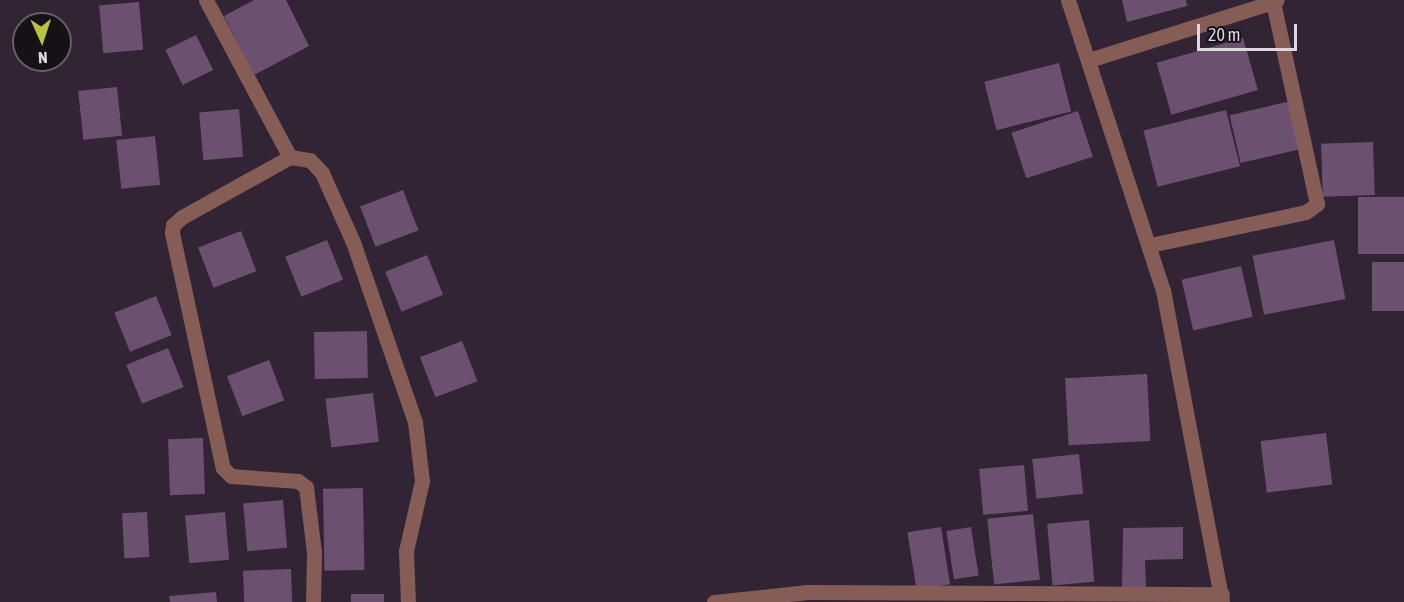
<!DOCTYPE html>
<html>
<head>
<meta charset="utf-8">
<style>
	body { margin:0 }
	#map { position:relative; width:1404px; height:602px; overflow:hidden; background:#322335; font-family:"Asap Condensed",sans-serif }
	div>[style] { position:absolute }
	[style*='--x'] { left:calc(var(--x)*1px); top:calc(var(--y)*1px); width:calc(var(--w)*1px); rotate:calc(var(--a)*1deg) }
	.building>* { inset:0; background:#6c5070; transform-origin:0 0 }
	.minor>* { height:15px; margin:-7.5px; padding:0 7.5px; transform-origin:7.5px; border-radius:7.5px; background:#855c56 }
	span { translate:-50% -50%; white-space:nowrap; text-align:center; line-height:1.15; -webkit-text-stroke:5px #161017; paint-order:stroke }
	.north { position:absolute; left:12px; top:12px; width:60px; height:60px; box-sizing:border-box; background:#161017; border:2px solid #665f68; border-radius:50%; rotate:177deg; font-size:16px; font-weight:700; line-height:24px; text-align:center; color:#dfd6e1 }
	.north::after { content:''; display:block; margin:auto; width:21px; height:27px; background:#b8c147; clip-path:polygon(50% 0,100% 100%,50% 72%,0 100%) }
	.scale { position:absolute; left:1197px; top:24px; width:100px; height:27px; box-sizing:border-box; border:3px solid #dfd6e1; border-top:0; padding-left:8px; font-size:18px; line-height:21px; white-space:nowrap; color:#dfd6e1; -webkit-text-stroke:4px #161017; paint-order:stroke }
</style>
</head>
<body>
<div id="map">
	<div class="building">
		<i style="clip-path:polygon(254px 0,286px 0,309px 46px,254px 75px,224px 16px)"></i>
		<i style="clip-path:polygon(1122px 0,1186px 0,1187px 6px,1127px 22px)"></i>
		<i style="left:139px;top:2px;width:48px;height:40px;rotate:85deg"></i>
		<i style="left:196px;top:35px;width:39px;height:34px;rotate:64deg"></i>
		<i style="left:1243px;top:38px;width:54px;height:90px;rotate:74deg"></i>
		<i style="left:1059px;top:63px;width:50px;height:77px;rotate:76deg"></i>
		<i style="left:117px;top:87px;width:49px;height:39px;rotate:84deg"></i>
		<i style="left:1291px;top:101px;width:49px;height:63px;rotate:77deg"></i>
		<i style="left:239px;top:109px;width:48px;height:40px;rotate:85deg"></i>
		<i style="left:1226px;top:110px;width:58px;height:85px;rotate:76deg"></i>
		<i style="left:1078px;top:111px;width:48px;height:70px;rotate:72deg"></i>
		<i style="left:155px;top:136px;width:49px;height:39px;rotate:84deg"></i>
		<i style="left:1373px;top:142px;width:53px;height:52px;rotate:88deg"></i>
		<i style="left:403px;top:190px;width:43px;height:46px;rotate:69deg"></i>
		<i style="left:1358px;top:197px;width:46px;height:57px"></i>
		<i style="left:241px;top:231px;width:43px;height:46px;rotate:69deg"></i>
		<i style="left:327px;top:240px;width:43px;height:45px;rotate:68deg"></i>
		<i style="left:1334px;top:240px;width:60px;height:83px;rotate:79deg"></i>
		<i style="left:427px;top:255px;width:43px;height:45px;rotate:68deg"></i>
		<i style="left:1404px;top:262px;width:49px;height:32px;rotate:90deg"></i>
		<i style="left:1241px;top:266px;width:52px;height:61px;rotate:77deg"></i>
		<i style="left:156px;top:296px;width:42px;height:45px;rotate:68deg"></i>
		<i style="left:367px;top:331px;width:47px;height:53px;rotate:89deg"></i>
		<i style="left:462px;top:341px;width:43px;height:45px;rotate:69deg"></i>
		<i style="left:168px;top:348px;width:42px;height:45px;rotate:68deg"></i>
		<i style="left:269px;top:360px;width:43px;height:45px;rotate:69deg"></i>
		<i style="left:1147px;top:374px;width:67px;height:82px;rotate:87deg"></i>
		<i style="left:373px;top:393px;width:49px;height:48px;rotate:83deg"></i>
		<i style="left:1326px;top:433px;width:52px;height:66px;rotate:83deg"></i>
		<i style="left:203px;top:438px;width:56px;height:35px;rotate:88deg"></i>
		<i style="left:1079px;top:454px;width:40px;height:47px;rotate:84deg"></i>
		<i style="left:1024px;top:465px;width:46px;height:45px;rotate:85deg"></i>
		<i style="left:363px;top:488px;width:82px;height:40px;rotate:89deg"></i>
		<i style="left:283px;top:500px;width:48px;height:40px;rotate:85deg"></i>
		<i style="left:147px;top:512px;width:45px;height:25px;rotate:87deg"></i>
		<i style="left:225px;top:512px;width:48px;height:40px;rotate:85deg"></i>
		<i style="left:1033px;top:514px;width:66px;height:46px;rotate:84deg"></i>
		<i style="left:1089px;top:520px;width:62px;height:42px;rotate:85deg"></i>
		<i style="left:941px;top:527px;width:58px;height:34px;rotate:81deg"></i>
		<i style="left:971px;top:527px;width:49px;height:25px;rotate:81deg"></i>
		<i style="clip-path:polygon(1183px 527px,1183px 559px,1145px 560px,1146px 588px,1122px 588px,1123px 528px)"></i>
		<i style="left:291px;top:569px;width:33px;height:48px;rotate:88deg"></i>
		<i style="clip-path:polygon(216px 592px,217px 602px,170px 602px,169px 596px)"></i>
		<i style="left:351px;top:594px;width:33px;height:8px"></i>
	</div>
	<div class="minor">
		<i style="--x:206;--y:0;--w:178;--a:61.9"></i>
		<i style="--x:290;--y:157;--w:20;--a:9"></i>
		<i style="--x:310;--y:160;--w:18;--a:47"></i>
		<i style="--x:322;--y:173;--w:76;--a:65.8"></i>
		<i style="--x:353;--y:242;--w:190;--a:71"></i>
		<i style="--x:415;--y:422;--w:59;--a:83.2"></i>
		<i style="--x:422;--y:481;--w:72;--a:102.9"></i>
		<i style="--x:406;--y:551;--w:51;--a:87.8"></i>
		<i style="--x:1068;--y:0;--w:305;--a:71.9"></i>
		<i style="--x:1163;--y:290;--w:318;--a:79.3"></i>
		<i style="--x:1089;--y:60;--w:193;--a:-17.5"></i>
		<i style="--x:290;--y:157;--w:124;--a:150.9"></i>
		<i style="--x:182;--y:217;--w:12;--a:138"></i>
		<i style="--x:173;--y:225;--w:8;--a:97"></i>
		<i style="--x:172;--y:233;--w:240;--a:77.8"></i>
		<i style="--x:223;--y:468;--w:11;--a:45"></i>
		<i style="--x:231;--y:476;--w:67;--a:4.3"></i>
		<i style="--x:298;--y:481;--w:10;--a:37"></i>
		<i style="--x:306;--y:487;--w:65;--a:83"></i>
		<i style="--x:314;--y:552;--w:50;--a:91.1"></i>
		<i style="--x:1150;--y:245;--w:159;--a:-11.9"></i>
		<i style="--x:1306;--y:212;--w:14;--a:-36"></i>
		<i style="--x:1317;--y:204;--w:207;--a:-102.3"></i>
		<i style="--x:1273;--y:2;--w:4;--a:-27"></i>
		<i style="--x:714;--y:602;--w:94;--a:-6.1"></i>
		<i style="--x:807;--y:592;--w:415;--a:0.3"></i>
	</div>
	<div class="north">N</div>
	<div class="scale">20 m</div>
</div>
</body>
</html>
